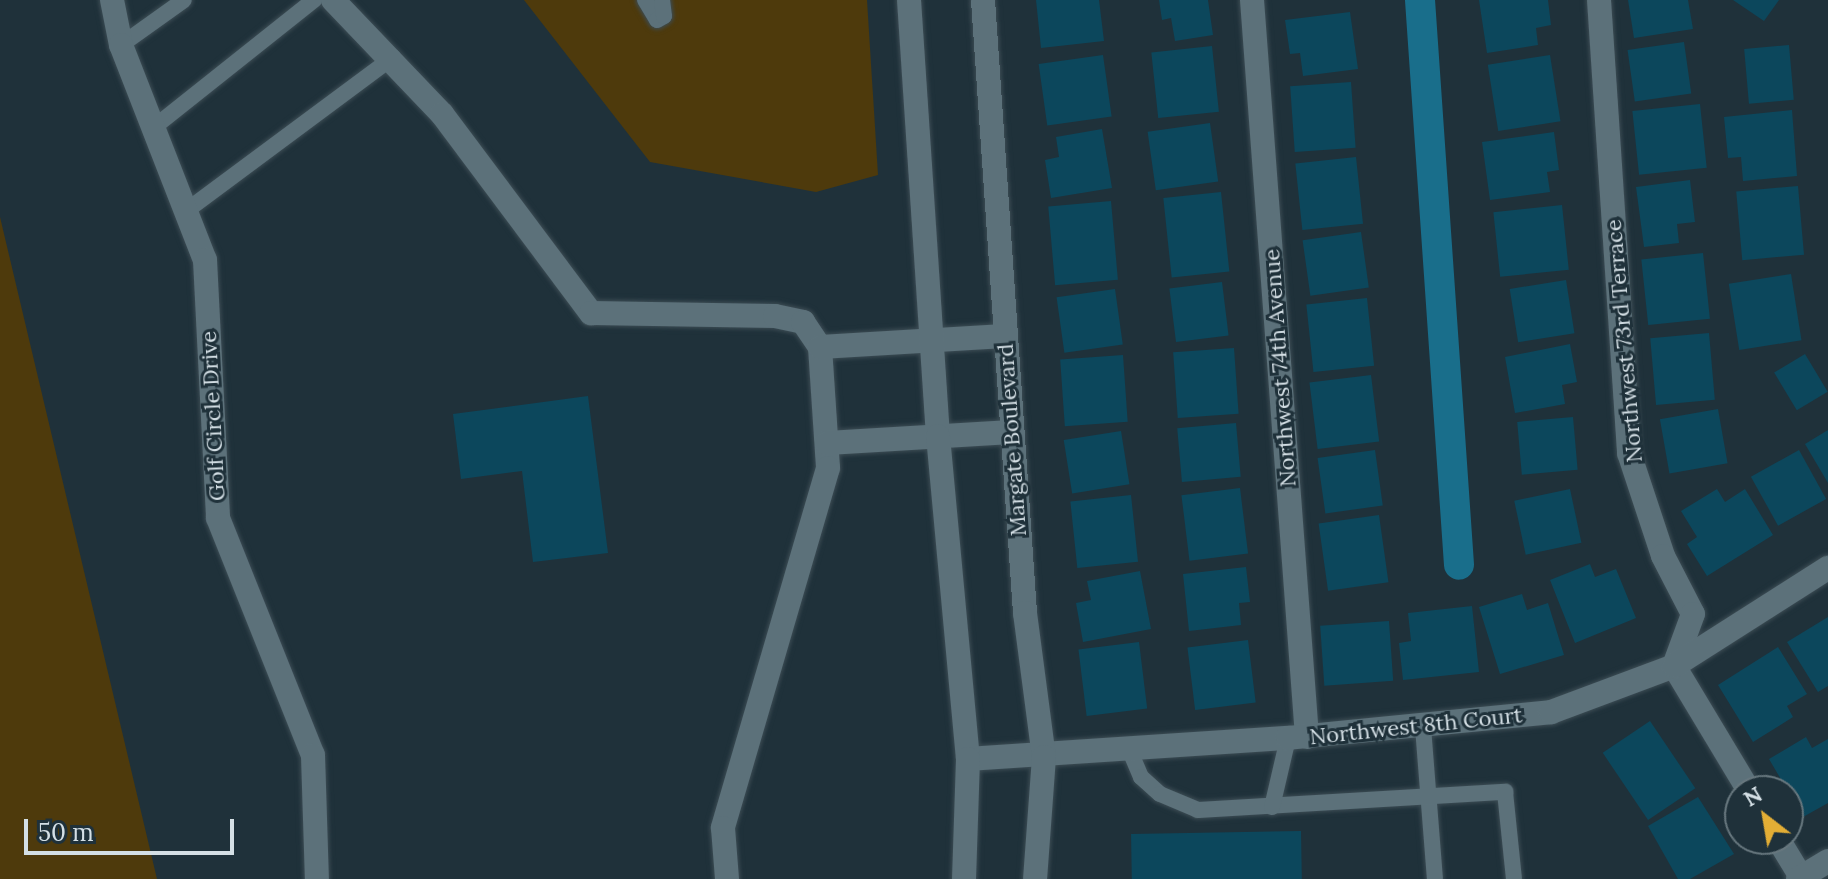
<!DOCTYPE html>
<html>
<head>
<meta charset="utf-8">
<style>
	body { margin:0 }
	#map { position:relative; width:1828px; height:879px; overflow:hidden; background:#1f313a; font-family:Lora,serif }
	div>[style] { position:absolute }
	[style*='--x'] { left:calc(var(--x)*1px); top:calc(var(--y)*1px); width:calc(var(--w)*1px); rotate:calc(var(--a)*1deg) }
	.green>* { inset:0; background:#4e3a0c }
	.canal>* { height:30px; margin:-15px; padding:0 15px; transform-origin:15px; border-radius:15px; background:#196e8b }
	.building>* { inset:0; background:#0c475c; transform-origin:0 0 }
	.roads { filter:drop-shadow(0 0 2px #3c4c54) drop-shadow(0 0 2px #3c4c54) }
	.lane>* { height:16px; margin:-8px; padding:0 8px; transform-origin:8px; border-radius:8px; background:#5c717a }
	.street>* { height:24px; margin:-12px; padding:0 12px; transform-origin:12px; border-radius:12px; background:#5c717a }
	.secondary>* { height:24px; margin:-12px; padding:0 12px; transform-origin:12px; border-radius:12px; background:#5c717a }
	span { translate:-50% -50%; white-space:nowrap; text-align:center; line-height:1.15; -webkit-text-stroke:6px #1f313a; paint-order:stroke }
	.street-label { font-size:22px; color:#d4dfe5 }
	.north { position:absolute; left:1724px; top:775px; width:80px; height:80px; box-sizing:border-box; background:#1f313a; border:2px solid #67777e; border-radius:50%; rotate:329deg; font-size:22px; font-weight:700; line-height:32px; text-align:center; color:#d4dfe5 }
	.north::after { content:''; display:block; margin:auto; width:28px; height:36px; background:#e3ae35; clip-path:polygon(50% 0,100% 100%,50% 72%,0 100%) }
	.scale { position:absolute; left:24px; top:819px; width:210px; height:36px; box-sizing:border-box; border:4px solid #d4dfe5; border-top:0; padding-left:10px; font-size:24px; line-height:28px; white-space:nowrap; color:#d4dfe5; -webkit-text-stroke:6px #1f313a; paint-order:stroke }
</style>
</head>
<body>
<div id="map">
	<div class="green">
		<i style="clip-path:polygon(524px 0,867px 0,878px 175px,816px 192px,650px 162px)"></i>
		<i style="clip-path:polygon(0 217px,157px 879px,0 879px)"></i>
	</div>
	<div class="canal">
		<i style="--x:1420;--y:0;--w:566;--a:86.05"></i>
	</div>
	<div class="building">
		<i style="clip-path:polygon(1036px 0,1099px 0,1104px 41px,1041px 48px)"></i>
		<i style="clip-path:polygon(1159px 0,1208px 0,1213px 35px,1175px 41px,1171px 18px,1162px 20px)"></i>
		<i style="clip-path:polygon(1479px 0,1548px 0,1551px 25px,1536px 28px,1538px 45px,1487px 53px)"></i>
		<i style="clip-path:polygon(1628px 0,1688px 0,1693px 29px,1634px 38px)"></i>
		<i style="clip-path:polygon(1733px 0,1779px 0,1764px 21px)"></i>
		<i style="clip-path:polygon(1350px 12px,1358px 69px,1303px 76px,1300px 53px,1290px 54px,1285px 20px)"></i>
		<i style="left:1684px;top:42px;width:52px;height:57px;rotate:82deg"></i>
		<i style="left:1789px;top:45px;width:55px;height:45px;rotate:85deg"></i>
		<i style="left:1212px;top:46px;width:66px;height:61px;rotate:84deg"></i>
		<i style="left:1103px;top:55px;width:62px;height:65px;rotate:82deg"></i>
		<i style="left:1550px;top:55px;width:67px;height:63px;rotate:81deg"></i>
		<i style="left:1351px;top:82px;width:66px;height:61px;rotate:86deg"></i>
		<i style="left:1700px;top:104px;width:64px;height:68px;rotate:84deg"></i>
		<i style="clip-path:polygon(1792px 110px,1797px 176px,1743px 181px,1741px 157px,1728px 158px,1724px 117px)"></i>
		<i style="left:1210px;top:123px;width:59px;height:63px;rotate:82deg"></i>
		<i style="clip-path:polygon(1102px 129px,1112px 188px,1051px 198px,1045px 160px,1059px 157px,1056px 137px)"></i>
		<i style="clip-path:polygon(1554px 132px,1559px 170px,1547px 172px,1550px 192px,1490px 200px,1482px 142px)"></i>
		<i style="left:1356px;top:157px;width:67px;height:61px;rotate:84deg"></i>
		<i style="clip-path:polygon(1690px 180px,1695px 222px,1677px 224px,1679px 243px,1644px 247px,1636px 187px)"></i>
		<i style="left:1798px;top:186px;width:69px;height:62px;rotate:85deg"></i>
		<i style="left:1221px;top:192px;width:80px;height:58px;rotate:84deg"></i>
		<i style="left:1111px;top:201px;width:79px;height:63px;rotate:85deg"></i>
		<i style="left:1562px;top:205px;width:65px;height:69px;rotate:84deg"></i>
		<i style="left:1361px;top:232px;width:56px;height:59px;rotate:82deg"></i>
		<i style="left:1703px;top:253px;width:66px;height:62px;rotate:84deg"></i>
		<i style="left:1791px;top:274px;width:67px;height:63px;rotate:81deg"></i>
		<i style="left:1566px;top:280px;width:54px;height:57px;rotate:81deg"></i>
		<i style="left:1222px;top:282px;width:54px;height:53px;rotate:83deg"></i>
		<i style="left:1115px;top:289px;width:56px;height:59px;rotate:82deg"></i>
		<i style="left:1367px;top:298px;width:68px;height:61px;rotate:84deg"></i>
		<i style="left:1709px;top:333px;width:67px;height:59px;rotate:85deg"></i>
		<i style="clip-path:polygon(1570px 344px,1577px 382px,1562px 385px,1565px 404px,1515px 413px,1505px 357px)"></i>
		<i style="left:1234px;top:348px;width:66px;height:61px;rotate:86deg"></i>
		<i style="left:1805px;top:354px;width:44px;height:36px;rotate:59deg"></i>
		<i style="left:1123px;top:355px;width:67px;height:63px;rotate:86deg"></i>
		<i style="left:1371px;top:375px;width:67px;height:62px;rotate:83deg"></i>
		<i style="clip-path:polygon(588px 396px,608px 553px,533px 562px,522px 471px,461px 479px,453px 414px)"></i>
		<i style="left:1718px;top:409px;width:55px;height:59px;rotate:80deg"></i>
		<i style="left:1573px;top:417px;width:53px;height:56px;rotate:85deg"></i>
		<i style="left:1236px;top:423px;width:54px;height:59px;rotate:85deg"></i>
		<i style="clip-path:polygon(1828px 430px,1828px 483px,1805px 444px)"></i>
		<i style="left:1121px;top:431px;width:54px;height:58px;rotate:81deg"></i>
		<i style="left:1375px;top:450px;width:56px;height:58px;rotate:82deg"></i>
		<i style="left:1799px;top:450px;width:56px;height:55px;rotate:61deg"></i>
		<i style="left:1240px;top:488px;width:66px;height:59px;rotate:83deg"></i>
		<i style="left:1570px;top:489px;width:55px;height:57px;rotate:78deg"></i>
		<i style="clip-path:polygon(1717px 489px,1725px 502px,1745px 489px,1773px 535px,1707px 576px,1687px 544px,1697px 537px,1681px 511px)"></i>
		<i style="left:1131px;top:495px;width:67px;height:61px;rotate:84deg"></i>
		<i style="left:1379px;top:515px;width:68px;height:61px;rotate:82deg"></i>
		<i style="clip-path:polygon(1590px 564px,1595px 577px,1616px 569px,1636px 618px,1575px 643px,1550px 580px)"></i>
		<i style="clip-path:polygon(1246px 567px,1250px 602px,1239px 603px,1241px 625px,1189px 631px,1183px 574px)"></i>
		<i style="clip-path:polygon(1140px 571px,1151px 629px,1083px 642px,1076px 603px,1091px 600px,1087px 581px)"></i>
		<i style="clip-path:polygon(1522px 594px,1527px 610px,1548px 603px,1564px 655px,1500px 674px,1479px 607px)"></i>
		<i style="clip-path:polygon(1472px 606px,1479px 672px,1403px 680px,1399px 643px,1411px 641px,1408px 613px)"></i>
		<i style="clip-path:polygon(1828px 617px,1828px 686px,1818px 692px,1787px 642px)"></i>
		<i style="left:1389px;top:621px;width:60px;height:69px;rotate:86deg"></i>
		<i style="left:1248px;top:640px;width:63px;height:61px;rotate:83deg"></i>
		<i style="left:1139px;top:642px;width:67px;height:61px;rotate:83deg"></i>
		<i style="clip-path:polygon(1778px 647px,1807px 694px,1787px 706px,1793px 717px,1753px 742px,1718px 685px)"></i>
		<i style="left:1650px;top:721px;width:81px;height:57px;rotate:56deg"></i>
		<i style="clip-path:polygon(1806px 737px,1812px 748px,1828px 739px,1828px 803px,1803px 817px,1769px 759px)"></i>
		<i style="clip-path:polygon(1698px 797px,1734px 854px,1690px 879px,1678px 879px,1648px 826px)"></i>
		<i style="left:1301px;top:831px;width:48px;height:170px;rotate:89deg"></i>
	</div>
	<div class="roads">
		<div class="lane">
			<i style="--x:645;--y:0;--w:23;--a:59"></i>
			<i style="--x:657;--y:20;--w:8;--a:-30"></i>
			<i style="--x:664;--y:16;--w:16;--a:-97"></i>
			<i style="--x:121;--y:45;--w:77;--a:-35.5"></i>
			<i style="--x:153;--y:128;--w:206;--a:-38.5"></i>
			<i style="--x:186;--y:211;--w:258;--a:-36.6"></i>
			<i style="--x:1423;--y:727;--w:152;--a:85.5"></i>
			<i style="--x:1130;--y:751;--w:28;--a:67"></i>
			<i style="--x:1141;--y:777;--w:25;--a:42"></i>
			<i style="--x:1160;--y:794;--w:41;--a:22.8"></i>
			<i style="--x:1198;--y:810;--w:308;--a:-3.4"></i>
			<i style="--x:1505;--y:792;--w:87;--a:84.1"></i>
			<i style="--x:1272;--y:807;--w:71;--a:-76.9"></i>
		</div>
		<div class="street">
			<i style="--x:112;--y:0;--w:46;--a:78.7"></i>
			<i style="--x:121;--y:45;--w:231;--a:68.7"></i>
			<i style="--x:205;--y:260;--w:258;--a:87.1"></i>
			<i style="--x:218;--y:518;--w:255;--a:68.2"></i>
			<i style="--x:313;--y:755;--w:124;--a:88.2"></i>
			<i style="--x:333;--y:0;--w:158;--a:46.3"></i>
			<i style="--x:442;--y:114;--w:249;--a:53.2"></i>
			<i style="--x:591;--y:313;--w:184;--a:0.9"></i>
			<i style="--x:775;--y:316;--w:29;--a:12"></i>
			<i style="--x:803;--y:322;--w:30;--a:56"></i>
			<i style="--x:820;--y:347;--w:121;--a:86.2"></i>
			<i style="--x:828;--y:468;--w:375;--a:106.3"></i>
			<i style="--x:723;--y:828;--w:51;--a:85.5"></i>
			<i style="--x:1252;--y:0;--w:739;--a:85.73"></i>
			<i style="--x:1599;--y:0;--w:454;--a:86.2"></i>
			<i style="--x:1629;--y:453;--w:108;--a:71.7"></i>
			<i style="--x:1663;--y:556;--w:65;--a:62.7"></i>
			<i style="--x:1693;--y:614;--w:55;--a:110.1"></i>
			<i style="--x:1674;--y:666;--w:146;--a:59"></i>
			<i style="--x:820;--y:347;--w:185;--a:-3.4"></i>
			<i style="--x:827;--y:443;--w:185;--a:-3.4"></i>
			<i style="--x:968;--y:759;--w:321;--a:-3.8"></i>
			<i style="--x:1288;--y:738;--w:264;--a:-5.6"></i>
			<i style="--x:1551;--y:712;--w:131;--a:-20.5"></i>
			<i style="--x:1674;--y:666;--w:183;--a:-32.5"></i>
			<i style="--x:1778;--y:839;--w:44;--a:58.8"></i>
			<i style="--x:1798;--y:879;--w:35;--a:-31"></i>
		</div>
		<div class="secondary">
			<i style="--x:909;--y:0;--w:437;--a:86.2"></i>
			<i style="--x:938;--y:436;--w:324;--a:84.7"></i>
			<i style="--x:968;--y:759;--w:120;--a:91.9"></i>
			<i style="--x:983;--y:0;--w:614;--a:86.08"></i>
			<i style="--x:1025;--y:613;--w:145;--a:82.5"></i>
			<i style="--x:1044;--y:757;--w:122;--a:94.2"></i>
		</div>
	</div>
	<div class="street-label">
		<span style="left:1624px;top:341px;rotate:-95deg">Northwest 73rd Terrace</span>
		<span style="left:1280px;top:368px;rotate:-94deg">Northwest 74th Avenue</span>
		<span style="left:213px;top:416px;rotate:-93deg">Golf Circle Drive</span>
		<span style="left:1012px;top:440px;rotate:-94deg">Margate Boulevard</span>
		<span style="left:1416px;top:726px;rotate:-6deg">Northwest 8th Court</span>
	</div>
	<div class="north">N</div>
	<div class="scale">50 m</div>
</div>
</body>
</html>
